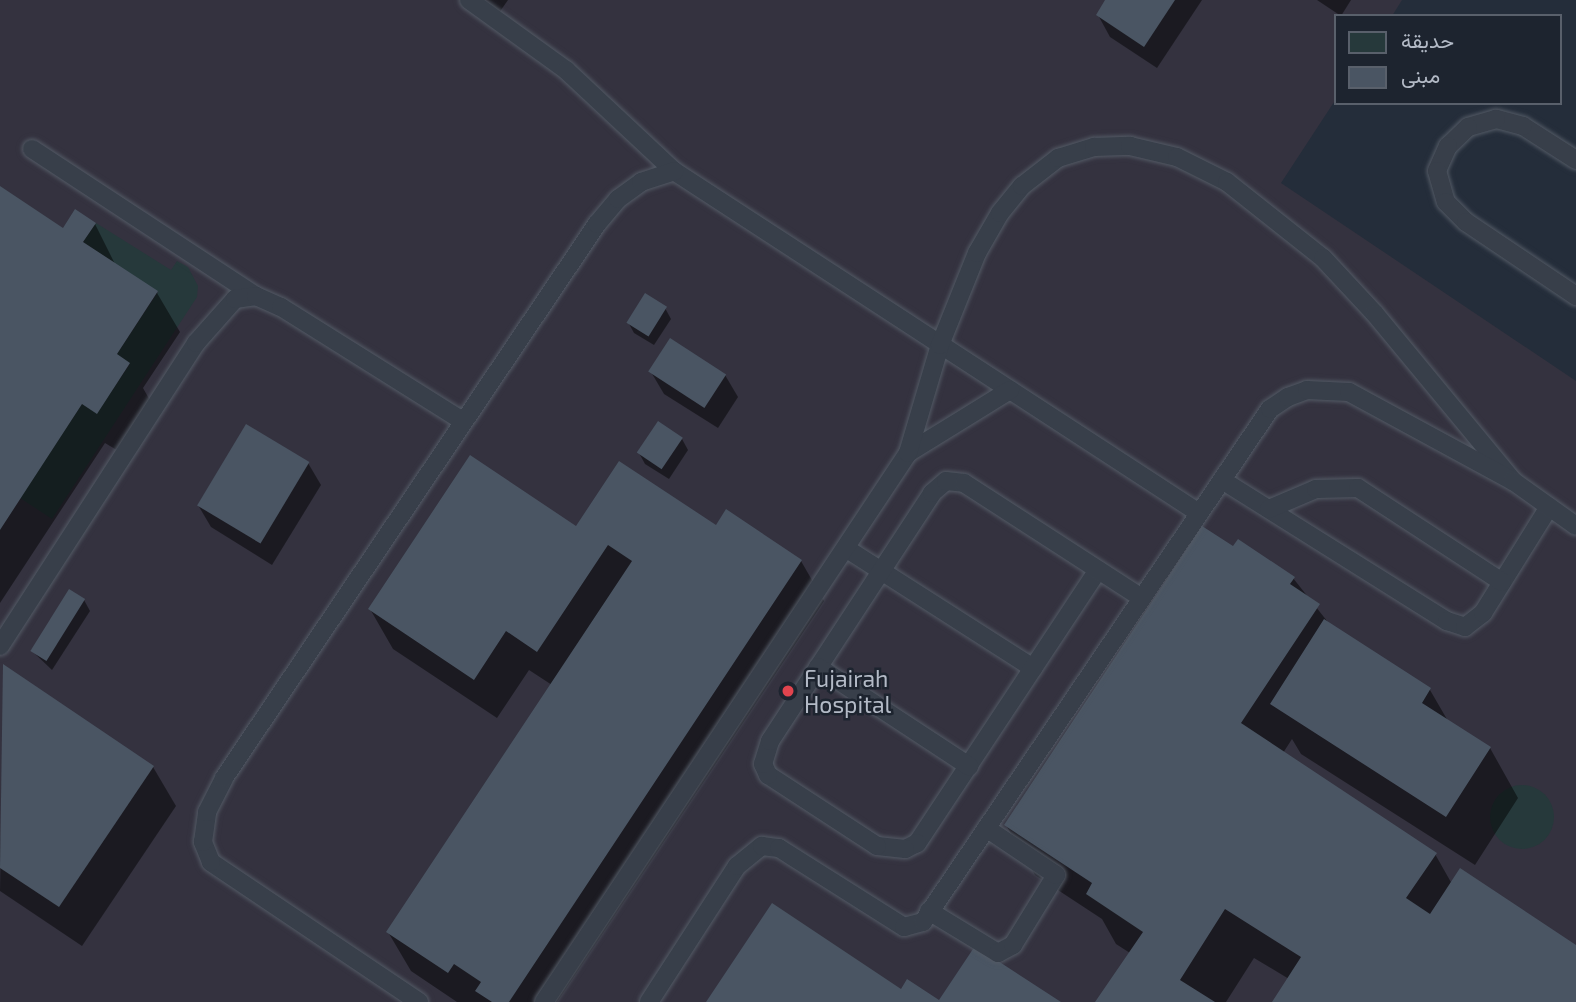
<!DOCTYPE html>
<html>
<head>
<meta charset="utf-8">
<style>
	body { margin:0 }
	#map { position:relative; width:1576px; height:1002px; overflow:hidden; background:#242d3a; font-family:"Exo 2",Vazirmatn,sans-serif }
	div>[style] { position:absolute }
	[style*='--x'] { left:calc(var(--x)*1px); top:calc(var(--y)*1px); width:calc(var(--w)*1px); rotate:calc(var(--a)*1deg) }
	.medical>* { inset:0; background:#34323f }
	.green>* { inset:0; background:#26393b }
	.round { border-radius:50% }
	.shadow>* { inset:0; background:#0007 }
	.building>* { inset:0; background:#4a5563; transform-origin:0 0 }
	.roads { filter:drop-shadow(0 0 2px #535a65) drop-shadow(0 0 2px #535a65) }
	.lane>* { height:18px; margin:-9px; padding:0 9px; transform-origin:9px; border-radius:9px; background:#383f4a }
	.dots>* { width:19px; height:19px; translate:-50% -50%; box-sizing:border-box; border:4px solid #1d242f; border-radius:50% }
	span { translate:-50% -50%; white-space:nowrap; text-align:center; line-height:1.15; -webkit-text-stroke:5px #1d242f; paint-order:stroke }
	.poi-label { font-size:23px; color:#b3bac6 }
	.left { translate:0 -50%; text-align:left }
	.legend { position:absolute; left:1334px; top:14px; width:228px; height:91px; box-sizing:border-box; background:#1d242f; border:2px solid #59606b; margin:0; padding:9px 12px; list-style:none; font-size:21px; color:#b3bac6 }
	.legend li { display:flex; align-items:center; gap:14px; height:35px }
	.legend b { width:35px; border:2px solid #59606b }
</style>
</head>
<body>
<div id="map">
	<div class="medical">
		<i style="clip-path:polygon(0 0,1402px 0,1392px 16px,1336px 16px,1336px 99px,1281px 183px,1576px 381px,1576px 1002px,0 1002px)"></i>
	</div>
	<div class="green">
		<i style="clip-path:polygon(96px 223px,171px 270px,177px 261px,188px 267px,198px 286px,197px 297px,52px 519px,20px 498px,82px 404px,97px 413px,130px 364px,117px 354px,158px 292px,83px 242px)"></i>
		<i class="round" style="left:1490px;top:785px;width:64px;height:64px"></i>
	</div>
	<div class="shadow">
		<i style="clip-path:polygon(464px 0,508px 0,494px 20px)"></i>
		<i style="clip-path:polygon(1108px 0,1202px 0,1157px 68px,1110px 37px,1098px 15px)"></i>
		<i style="clip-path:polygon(1317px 0,1351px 0,1341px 16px)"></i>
		<i style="clip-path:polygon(0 189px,63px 230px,95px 224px,116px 266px,157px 293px,180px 332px,143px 388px,152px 404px,120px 452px,105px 443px,0 603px)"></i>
		<i style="clip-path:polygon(665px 308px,671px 319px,654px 345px,634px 333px,628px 322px)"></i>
		<i style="clip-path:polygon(651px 372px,725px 375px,738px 397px,718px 428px,664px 394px)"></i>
		<i style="clip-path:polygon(246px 426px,308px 463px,321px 485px,272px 565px,211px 527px,198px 505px)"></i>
		<i style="clip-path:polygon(682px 439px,688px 450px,669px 479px,645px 464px,639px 453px)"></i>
		<i style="clip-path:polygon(716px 527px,801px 561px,824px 601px,557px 1002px,457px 1002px,411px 971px,388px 932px,552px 685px,529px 670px,497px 718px,393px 649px,370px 609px,577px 528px)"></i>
		<i style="clip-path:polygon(1233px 549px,1293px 578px,1331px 626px,1430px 690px,1448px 721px,1490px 748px,1518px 798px,1475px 865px,1301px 754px,1292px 739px,1283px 753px,1435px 854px,1452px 884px,1576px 947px,1576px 1002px,1274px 1002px,1289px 979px,1254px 958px,1226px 1002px,1097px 1002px,1130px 953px,1116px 944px,1102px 919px,1035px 875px,1006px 825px)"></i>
		<i style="clip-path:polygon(84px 600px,90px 611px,52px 670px,31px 650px)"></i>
		<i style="clip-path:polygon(4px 667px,153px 767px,176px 806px,82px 946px,0 891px)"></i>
	</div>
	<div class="building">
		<i style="clip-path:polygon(1105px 0,1175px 0,1144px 47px,1096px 15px)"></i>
		<i style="clip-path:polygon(0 186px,63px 228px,75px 209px,96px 223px,83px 242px,158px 291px,117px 354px,130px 363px,97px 414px,82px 404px,0 530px)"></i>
		<i style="left:645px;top:293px;width:26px;height:35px;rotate:32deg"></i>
		<i style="left:670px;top:338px;width:67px;height:40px;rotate:33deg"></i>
		<i style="left:658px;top:421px;width:30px;height:38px;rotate:34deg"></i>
		<i style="left:246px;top:424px;width:74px;height:95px;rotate:31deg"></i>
		<i style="clip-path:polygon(470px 455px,576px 526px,619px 461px,716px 525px,726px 509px,802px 560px,509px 1002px,492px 1002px,475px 991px,481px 982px,454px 964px,448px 973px,386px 932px,632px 561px,608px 545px,537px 652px,506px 631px,474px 680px,368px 609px)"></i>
		<i style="clip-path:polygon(1202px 526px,1233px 546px,1238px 539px,1295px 577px,1290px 584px,1320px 604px,1241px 723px,1437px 853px,1406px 898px,1430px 914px,1460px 868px,1576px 945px,1576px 1002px,1272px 1002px,1301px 957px,1225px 909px,1180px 980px,1215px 1002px,1095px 1002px,1143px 932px,1086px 894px,1092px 883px,1004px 825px)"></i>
		<i style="left:69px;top:589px;width:19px;height:73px;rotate:32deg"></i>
		<i style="clip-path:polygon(1324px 619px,1431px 688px,1422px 703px,1491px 747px,1446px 817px,1270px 704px)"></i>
		<i style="clip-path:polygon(3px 664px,154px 766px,59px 907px,0 868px)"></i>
		<i style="clip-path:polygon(772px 903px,901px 989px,907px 979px,939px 1000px,975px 946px,1061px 1002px,706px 1002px)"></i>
	</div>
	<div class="roads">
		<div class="lane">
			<i style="--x:469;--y:0;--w:120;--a:35.8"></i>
			<i style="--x:566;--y:70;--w:148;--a:43.1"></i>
			<i style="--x:674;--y:171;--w:627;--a:33.08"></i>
			<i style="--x:32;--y:149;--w:268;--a:33.3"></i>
			<i style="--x:1576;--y:160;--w:63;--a:-147.3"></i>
			<i style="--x:1523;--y:126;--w:28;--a:-165"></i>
			<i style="--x:1496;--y:119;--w:29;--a:164"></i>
			<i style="--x:1468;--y:127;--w:28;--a:136"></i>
			<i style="--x:1448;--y:146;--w:27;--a:114"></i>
			<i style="--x:1437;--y:171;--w:32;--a:74"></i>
			<i style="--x:1446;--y:202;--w:28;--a:45"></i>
			<i style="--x:1466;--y:222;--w:133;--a:33.9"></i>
			<i style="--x:908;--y:453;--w:120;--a:-31.7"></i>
			<i style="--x:1222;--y:480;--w:266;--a:32.1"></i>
			<i style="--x:1447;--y:621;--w:19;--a:18"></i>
			<i style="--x:1465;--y:627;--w:23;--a:-38"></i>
			<i style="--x:1483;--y:613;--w:125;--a:-58.1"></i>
			<i style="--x:1269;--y:509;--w:51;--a:-23.1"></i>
			<i style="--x:1316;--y:489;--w:42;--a:-1.4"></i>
			<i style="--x:1358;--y:488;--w:172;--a:33.1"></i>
			<i style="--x:847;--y:549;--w:221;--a:32.6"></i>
			<i style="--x:1098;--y:570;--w:328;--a:123.5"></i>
			<i style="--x:917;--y:843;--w:13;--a:153"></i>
			<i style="--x:905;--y:849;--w:28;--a:-174"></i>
			<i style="--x:877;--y:846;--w:130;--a:-146.9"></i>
			<i style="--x:768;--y:775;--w:12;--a:-114"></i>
			<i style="--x:763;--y:764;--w:24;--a:-73"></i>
			<i style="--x:770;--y:741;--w:296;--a:-56.8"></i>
			<i style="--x:932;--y:493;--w:18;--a:-41"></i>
			<i style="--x:946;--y:481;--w:18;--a:6"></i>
			<i style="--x:964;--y:483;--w:212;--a:32.9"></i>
			<i style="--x:0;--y:646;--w:361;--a:-57.1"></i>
			<i style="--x:196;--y:343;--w:59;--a:-48.4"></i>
			<i style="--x:235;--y:299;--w:21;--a:-8"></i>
			<i style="--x:256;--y:296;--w:27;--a:24"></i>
			<i style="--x:281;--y:307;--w:215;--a:32.1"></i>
			<i style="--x:818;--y:667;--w:181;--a:33.3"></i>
			<i style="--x:929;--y:911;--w:81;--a:31.3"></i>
			<i style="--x:998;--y:953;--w:17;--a:-28"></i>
			<i style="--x:1013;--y:945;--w:82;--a:-58.4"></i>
			<i style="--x:1056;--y:875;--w:84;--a:-146.1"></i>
			<i style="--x:419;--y:1002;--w:251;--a:-146.1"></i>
			<i style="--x:211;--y:862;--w:22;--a:-112"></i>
			<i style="--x:203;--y:842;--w:30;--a:-82"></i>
			<i style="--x:207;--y:812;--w:38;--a:-63"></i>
			<i style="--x:224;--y:778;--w:668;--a:-56.05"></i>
			<i style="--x:597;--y:224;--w:33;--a:-50"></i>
			<i style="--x:618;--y:199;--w:29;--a:-36"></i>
			<i style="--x:641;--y:182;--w:35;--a:-18"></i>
			<i style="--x:544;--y:1002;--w:659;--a:-56.45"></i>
			<i style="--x:908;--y:453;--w:113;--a:-73.5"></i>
			<i style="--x:940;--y:345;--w:99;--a:-68.1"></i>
			<i style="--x:977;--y:253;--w:46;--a:-60.1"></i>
			<i style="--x:1000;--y:213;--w:35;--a:-51"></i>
			<i style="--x:1022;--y:186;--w:46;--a:-37.9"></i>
			<i style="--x:1058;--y:158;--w:38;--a:-17"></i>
			<i style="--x:1094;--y:147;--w:36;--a:-2"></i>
			<i style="--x:1130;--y:146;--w:48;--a:13.2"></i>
			<i style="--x:1177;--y:157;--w:56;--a:26.6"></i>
			<i style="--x:1227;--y:182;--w:122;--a:38.4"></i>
			<i style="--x:1323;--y:258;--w:76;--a:47.1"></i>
			<i style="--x:1375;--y:314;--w:217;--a:50.4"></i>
			<i style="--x:649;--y:1002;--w:162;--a:-57.1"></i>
			<i style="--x:737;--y:866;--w:32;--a:-39"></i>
			<i style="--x:762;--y:846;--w:17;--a:7"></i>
			<i style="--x:779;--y:848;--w:148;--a:32.3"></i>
			<i style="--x:904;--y:927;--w:20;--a:-15"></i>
			<i style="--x:923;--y:922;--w:619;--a:-55.93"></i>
			<i style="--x:1270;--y:409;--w:22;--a:-34"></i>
			<i style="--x:1288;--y:397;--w:20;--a:-20"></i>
			<i style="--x:1307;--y:390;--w:42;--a:2.7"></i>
			<i style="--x:1349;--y:392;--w:187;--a:28.5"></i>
			<i style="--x:1513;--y:481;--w:77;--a:35.5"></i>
		</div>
	</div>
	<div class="dots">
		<i style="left:788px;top:691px;background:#e0444e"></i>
	</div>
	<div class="poi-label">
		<span class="left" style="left:804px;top:691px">Fujairah<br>Hospital</span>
	</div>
	<ul class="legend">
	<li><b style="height:19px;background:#26393b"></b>حديقة</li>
	<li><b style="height:19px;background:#4a5563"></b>مبنى</li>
	</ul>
</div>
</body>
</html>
